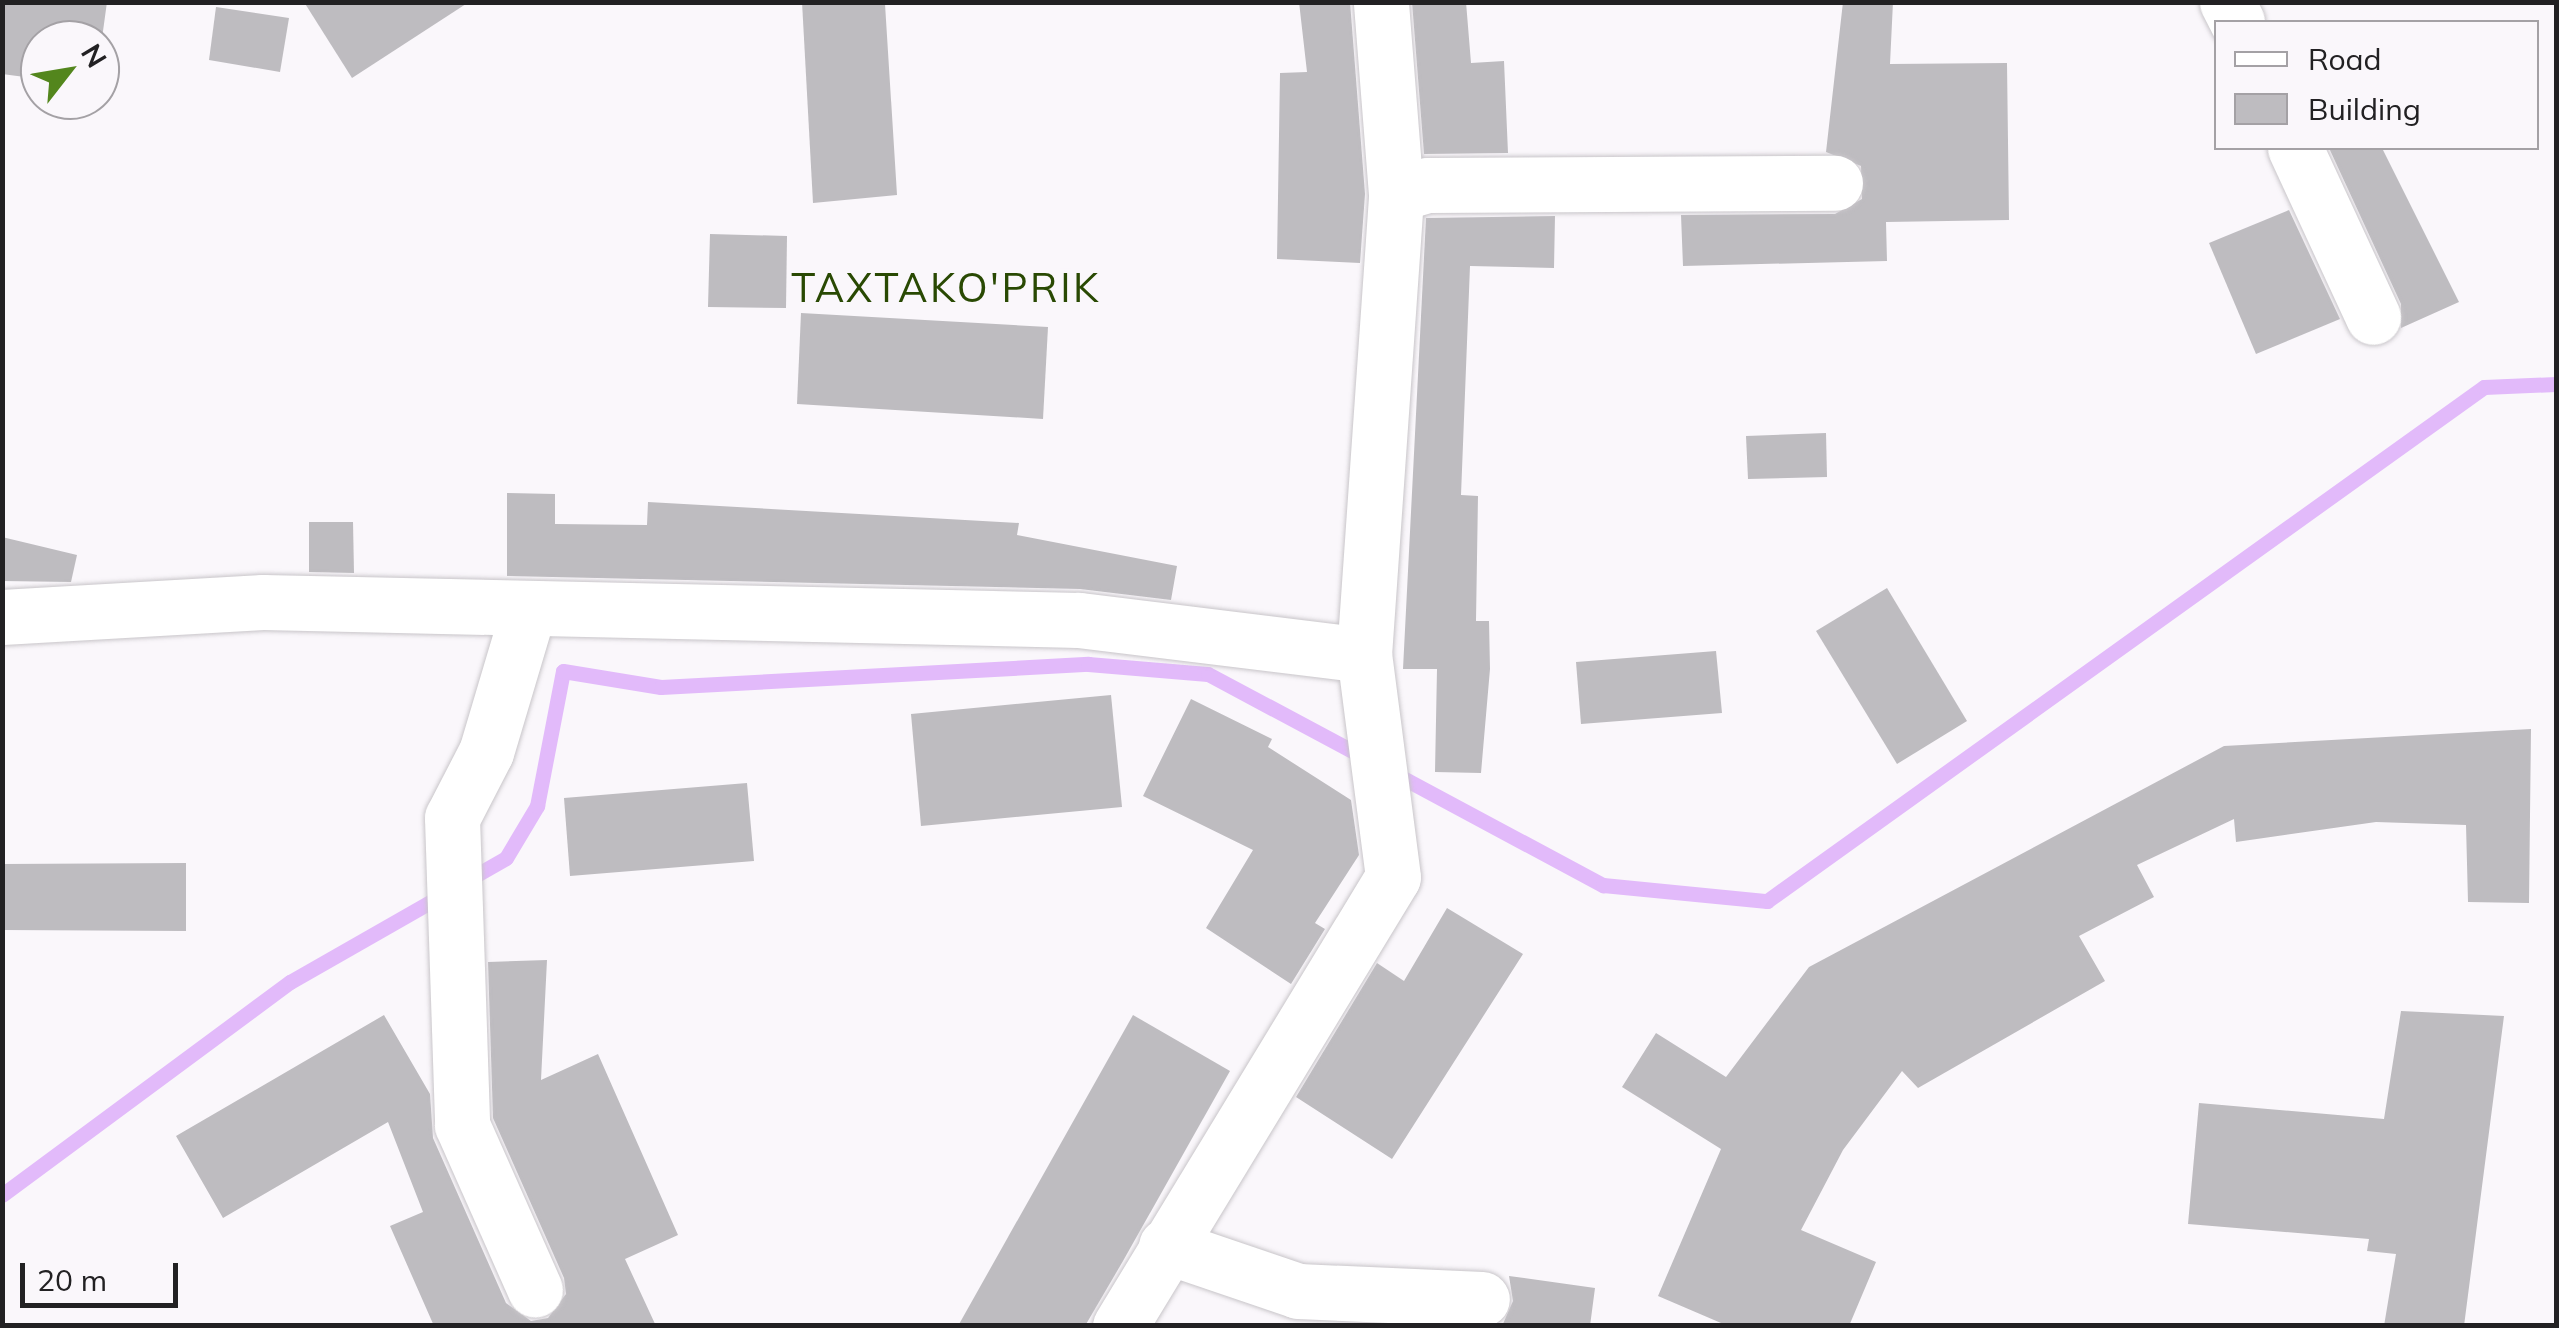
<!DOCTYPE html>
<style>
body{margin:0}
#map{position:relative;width:2559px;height:1328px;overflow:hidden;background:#faf7fb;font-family:Mulish,sans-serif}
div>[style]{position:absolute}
.stream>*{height:15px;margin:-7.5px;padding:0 7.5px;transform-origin:7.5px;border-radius:7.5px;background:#e2bafa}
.building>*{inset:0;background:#bebcc0}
.roads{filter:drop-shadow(0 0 2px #c8c5c9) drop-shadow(0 0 2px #c8c5c9)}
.street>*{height:55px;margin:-27.5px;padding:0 27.5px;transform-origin:27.5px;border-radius:27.5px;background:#fff}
span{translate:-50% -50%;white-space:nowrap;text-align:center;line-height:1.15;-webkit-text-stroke:9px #faf7fb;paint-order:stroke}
.quarter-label{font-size:40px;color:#294903;letter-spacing:2.5px}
.frame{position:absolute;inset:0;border:5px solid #222123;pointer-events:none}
.legend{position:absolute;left:2214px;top:20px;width:325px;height:130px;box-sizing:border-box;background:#faf7fb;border:2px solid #a4a1a5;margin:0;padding:12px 18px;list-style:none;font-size:30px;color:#222123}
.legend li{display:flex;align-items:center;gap:20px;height:50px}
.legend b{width:50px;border:2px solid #a4a1a5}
.north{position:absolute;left:20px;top:20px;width:100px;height:100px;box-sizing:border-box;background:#faf7fb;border:2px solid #a4a1a5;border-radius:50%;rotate:59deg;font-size:28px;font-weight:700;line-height:40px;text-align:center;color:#222123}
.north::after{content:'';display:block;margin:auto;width:35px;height:45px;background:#53861d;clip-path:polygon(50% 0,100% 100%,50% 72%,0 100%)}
.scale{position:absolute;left:20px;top:1263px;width:158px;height:45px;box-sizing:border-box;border:5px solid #222123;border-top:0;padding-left:12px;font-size:30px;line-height:35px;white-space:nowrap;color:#222123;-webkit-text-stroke:8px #faf7fb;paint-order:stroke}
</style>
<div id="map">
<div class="stream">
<div style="left:1390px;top:771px;width:242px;rotate:28.2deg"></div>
<div style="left:1603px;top:885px;width:165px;rotate:5.6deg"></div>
<div style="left:1767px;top:901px;width:882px;rotate:-35.64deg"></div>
<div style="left:2484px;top:387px;width:72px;rotate:-2.4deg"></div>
<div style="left:464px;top:882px;width:48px;rotate:-29.7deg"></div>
<div style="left:506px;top:858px;width:61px;rotate:-59.2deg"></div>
<div style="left:537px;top:806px;width:137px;rotate:-79.1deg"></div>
<div style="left:563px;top:671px;width:99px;rotate:9.3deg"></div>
<div style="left:661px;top:687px;width:428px;rotate:-3.1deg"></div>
<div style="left:1088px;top:664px;width:120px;rotate:4.8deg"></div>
<div style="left:1208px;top:674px;width:178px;rotate:28.1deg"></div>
<div style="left:2px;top:1195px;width:358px;rotate:-36.5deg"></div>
<div style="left:290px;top:982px;width:177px;rotate:-29.7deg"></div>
</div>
<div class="building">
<div style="clip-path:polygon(2px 2px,107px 2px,100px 53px,100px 40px,40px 40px,40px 79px,2px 74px)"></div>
<div style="clip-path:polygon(304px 2px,469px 2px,352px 78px)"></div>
<div style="clip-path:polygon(802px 2px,885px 4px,897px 195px,813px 203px)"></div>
<div style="clip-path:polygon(1299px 2px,1350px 2px,1365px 194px,1360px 263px,1277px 259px,1280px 73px,1307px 72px)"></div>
<div style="clip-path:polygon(1412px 2px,1466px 2px,1471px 63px,1504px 61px,1508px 153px,1424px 154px)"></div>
<div style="clip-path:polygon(1843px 2px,1893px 2px,1890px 64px,2007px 63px,2009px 220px,1886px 222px,1887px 261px,1683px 266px,1681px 215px,1835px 214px,1862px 199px,1861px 166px,1826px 152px)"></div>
<div style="clip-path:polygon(216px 7px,289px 18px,280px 72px,209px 60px)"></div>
<div style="clip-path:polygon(2329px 148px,2382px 148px,2459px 302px,2401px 328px,2401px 304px)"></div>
<div style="clip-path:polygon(2289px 210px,2340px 319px,2256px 354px,2209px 243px)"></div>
<div style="clip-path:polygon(1555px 216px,1554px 268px,1470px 266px,1461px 495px,1478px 496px,1476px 621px,1489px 621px,1490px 669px,1481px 773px,1435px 772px,1437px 669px,1403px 669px,1426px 218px)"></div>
<div style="clip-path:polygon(710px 234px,787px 236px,786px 308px,708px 307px)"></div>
<div style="clip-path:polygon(801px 313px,1048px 327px,1043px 419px,797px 404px)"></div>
<div style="clip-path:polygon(1826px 433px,1827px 477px,1748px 479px,1746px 436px)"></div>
<div style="clip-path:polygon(507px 493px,555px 494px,555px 524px,647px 525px,648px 502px,1019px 523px,1017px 535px,1177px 566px,1171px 600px,1080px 589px,507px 576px)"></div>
<div style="clip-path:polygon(309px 522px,353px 522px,354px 573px,309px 572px)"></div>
<div style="clip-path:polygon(2px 537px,77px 555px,71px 582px,2px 581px)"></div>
<div style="clip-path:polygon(1887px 588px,1967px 721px,1897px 764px,1816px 631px)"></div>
<div style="clip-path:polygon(1716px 651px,1722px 713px,1581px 724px,1576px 662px)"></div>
<div style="clip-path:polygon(1111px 695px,1122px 807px,921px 826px,911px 714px)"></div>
<div style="clip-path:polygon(1191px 699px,1272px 739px,1268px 747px,1351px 800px,1359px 855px,1315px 923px,1325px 929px,1291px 984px,1206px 928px,1253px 850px,1143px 796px)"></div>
<div style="clip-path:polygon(2531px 729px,2529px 903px,2468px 902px,2466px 825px,2376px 822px,2236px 842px,2234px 819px,2137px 865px,2154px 897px,2079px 936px,2105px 981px,1918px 1088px,1902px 1071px,1843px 1150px,1801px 1230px,1876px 1262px,1849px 1326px,1728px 1326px,1658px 1296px,1721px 1149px,1622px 1087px,1656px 1033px,1726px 1077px,1809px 967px,2224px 746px)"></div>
<div style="clip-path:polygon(747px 783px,754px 861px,570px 876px,564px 798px)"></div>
<div style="clip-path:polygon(186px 863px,186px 931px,2px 930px,2px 864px)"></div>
<div style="clip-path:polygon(1447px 908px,1523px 954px,1392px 1159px,1296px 1097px,1377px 963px,1404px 981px)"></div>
<div style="clip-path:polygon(547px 960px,541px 1080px,598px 1054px,678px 1235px,625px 1259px,656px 1326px,434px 1326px,390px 1226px,423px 1212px,388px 1122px,223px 1218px,176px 1136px,384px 1015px,430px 1094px,433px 1138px,506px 1303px,531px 1321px,548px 1318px,566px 1294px,564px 1278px,493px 1118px,488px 962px)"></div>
<div style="clip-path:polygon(2401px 1011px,2504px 1016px,2464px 1326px,2384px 1326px,2396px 1254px,2367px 1251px,2369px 1239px,2188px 1224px,2199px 1103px,2384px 1119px)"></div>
<div style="clip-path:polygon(1133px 1015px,1230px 1071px,1123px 1261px,1085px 1326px,958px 1326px)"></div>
<div style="clip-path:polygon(1509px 1276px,1595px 1288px,1590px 1326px,1502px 1326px,1513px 1301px)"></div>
</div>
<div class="roads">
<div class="street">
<div style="left:2227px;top:2px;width:22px;rotate:63deg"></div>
<div style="left:2295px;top:148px;width:186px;rotate:65.2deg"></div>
<div style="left:1396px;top:194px;width:33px;rotate:-16deg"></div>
<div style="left:1428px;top:185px;width:407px;rotate:-0.3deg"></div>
<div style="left:529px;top:608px;width:150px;rotate:106.6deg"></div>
<div style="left:486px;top:752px;width:74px;rotate:117.3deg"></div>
<div style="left:452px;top:818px;width:307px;rotate:88.1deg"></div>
<div style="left:462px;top:1125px;width:180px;rotate:66.1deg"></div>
<div style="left:2px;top:617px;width:261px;rotate:-3.3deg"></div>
<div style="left:263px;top:602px;width:816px;rotate:1.26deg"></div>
<div style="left:1079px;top:620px;width:287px;rotate:7deg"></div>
<div style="left:1166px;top:1246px;width:139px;rotate:18.8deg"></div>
<div style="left:1298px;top:1291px;width:184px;rotate:2.5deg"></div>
<div style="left:1120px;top:1326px;width:525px;rotate:-58.7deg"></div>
<div style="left:1393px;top:877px;width:224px;rotate:-97.4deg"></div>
<div style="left:1364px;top:655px;width:462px;rotate:-86deg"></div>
<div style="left:1396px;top:194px;width:193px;rotate:-94.5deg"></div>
</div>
</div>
<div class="quarter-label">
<span style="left:946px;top:287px">TAXTAKO'PRIK</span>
</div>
<div class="frame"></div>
<ul class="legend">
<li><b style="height:12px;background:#fff"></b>Road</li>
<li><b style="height:28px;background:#bebcc0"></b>Building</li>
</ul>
<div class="north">N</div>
<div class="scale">20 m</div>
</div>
